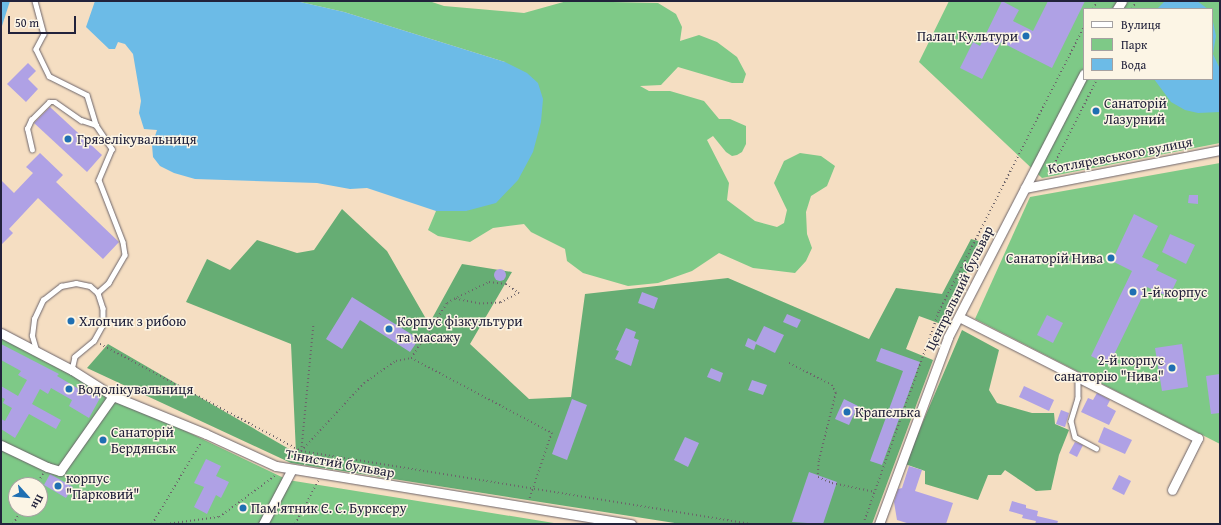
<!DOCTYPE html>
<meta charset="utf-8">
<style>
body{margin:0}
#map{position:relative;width:1221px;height:525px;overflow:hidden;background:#f5dec2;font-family:"Gentium Book Plus",serif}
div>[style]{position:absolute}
.green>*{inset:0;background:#7ec987}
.forest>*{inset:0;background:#66ad74}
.water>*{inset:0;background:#6cbbe7}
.building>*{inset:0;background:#afa1e5}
.round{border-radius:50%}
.path>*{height:1.5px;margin-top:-0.75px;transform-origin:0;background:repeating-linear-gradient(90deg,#6c646a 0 1px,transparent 0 4px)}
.roads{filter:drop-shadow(0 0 1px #6c646a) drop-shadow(0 0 1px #6c646a)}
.lane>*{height:4.5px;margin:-2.25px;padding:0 2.25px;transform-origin:2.25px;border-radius:2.25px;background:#fff}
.street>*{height:9px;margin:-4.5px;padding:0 4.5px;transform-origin:4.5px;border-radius:4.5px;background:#fff}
.dots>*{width:11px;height:11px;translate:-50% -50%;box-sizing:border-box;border:2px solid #fcf5e5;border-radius:50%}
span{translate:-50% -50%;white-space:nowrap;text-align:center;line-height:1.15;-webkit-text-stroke:3px #fcf5e5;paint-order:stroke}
.poi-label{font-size:14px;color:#22223b}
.right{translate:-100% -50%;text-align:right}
.left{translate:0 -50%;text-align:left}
.street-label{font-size:14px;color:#22223b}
.frame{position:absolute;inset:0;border:2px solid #22223b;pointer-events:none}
.legend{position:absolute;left:1083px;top:8px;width:130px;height:72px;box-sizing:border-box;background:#fcf5e5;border:1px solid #a5a1a1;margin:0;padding:5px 7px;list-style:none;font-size:12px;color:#22223b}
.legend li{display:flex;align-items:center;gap:8px;height:20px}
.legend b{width:20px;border:1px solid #a5a1a1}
.north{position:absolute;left:8px;top:477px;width:40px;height:40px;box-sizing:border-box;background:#fcf5e5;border:1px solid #a5a1a1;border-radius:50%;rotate:117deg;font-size:11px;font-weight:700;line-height:16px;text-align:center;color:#22223b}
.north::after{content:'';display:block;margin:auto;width:14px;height:18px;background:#1f6fb2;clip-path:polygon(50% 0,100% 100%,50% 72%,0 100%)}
.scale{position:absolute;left:8px;top:16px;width:68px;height:18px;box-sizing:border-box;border:2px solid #22223b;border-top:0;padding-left:5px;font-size:12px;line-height:14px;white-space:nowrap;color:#22223b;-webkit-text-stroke:3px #fcf5e5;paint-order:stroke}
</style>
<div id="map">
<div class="green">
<div style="clip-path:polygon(296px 1px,429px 1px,444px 6px,524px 13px,567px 1px,658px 3px,676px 14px,682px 27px,680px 41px,699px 35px,717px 42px,737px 57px,746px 74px,743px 83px,732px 83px,678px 67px,661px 85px,640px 86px,649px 91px,670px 91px,704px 101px,719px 119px,730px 119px,746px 126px,746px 144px,742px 152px,737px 155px,732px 156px,726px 152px,713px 136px,707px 140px,729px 183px,727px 200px,755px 221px,777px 227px,784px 223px,787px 210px,774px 183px,784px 161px,800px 153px,821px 156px,835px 166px,827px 186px,811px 196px,806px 212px,807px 234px,812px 248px,806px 261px,795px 273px,753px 268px,719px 253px,692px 271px,658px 283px,628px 286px,583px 273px,567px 261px,565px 249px,531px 232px,524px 224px,493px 228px,470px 242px,438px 236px,428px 230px,436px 211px,466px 211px,505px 62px,344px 12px)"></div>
<div style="clip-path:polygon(evenodd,949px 1px,1220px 1px,1220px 143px,1042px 178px,919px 62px,949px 1px,1084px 9px,1212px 9px,1212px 79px,1084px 79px,1084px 9px)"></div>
<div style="clip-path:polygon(1220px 163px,1220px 444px,975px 319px,1030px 197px)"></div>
<div style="clip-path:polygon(evenodd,1px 334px,121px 400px,288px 480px,560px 524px,1px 524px,1px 334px,16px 485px,40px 485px,40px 509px,16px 509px,16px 485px)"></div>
</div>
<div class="forest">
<div style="clip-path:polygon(342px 209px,387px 251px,429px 324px,462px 264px,512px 272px,470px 344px,529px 399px,571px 397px,585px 294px,728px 278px,869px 339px,896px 288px,942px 294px,971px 239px,982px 242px,941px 324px,919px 316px,906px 349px,933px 360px,872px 524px,681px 524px,291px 463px,87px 368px,108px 344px,296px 453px,291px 344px,186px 302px,207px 259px,230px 270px,257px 240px,297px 253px,314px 250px)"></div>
<div style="clip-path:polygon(962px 330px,999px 350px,989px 390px,997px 403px,1032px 413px,1054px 413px,1055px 424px,1069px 430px,1059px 455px,1051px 490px,1036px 491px,1005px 470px,1001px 475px,988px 475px,978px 500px,925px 484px,925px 471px,905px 464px)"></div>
</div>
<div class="water">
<div style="clip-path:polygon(1px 1px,10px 1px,1px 29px)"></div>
<div style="clip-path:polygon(95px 1px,296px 1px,344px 12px,505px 62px,527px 73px,538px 83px,543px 99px,541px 122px,533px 152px,518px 180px,496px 203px,466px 211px,436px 211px,367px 188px,350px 189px,317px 183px,195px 179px,174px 173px,160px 166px,153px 157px,152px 145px,157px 130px,144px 129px,139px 113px,141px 101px,133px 54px,125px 44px,118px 42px,115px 49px,109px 49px,86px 27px)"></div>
<div style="clip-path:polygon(1165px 1px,1197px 1px,1208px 9px,1157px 9px)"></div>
<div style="clip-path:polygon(1212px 17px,1216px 36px,1213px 54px,1220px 69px,1220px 112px,1198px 113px,1185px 110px,1171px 102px,1154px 79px,1212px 79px)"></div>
</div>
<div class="building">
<div style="clip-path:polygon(1002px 1px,1019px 10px,1013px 21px,1033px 31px,1048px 1px,1085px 1px,1052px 68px,1001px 42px,982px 79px,960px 68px,973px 42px,980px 46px)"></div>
<div style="clip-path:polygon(28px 63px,36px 71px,28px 79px,38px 89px,26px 102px,7px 84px)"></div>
<div style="clip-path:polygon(50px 107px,102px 155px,87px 172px,34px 123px)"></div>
<div style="clip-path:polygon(40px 153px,63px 175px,56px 182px,119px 242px,103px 259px,38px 198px,9px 229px,13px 233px,1px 245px,1px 180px,14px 193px,33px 173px,26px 167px)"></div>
<div style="clip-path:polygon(1189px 195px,1198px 195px,1198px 204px,1188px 203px)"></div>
<div style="clip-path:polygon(1134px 214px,1158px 226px,1142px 257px,1159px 265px,1156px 270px,1177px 280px,1169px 297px,1147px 287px,1109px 365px,1091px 356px,1132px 271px,1112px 261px)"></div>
<div style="clip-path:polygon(1170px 234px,1195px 245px,1186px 264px,1162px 252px)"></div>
<div class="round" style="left:494px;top:269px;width:12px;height:12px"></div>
<div style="clip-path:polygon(642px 292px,658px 298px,654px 309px,638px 303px)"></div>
<div style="clip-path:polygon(352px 297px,419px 339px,410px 352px,360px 320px,342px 349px,326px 339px)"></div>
<div style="clip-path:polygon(787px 314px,801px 320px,797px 328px,783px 322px)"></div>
<div style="clip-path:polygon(1047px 315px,1063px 323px,1053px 343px,1037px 335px)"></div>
<div style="clip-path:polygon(764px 326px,784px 335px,775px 353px,756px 344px,754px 350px,745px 346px,748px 338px,756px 342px)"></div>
<div style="clip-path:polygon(626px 328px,636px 332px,634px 338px,639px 340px,631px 366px,615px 359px,619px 351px,616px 350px)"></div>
<div style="clip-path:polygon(1px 344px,59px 374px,57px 376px,79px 389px,80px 386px,100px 398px,89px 418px,69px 406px,72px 400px,51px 388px,48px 394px,40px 389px,32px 404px,61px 420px,56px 429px,29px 414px,15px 438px,1px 429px,1px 419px,5px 421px,12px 408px,3px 403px,5px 399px,1px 397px,1px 386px,18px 396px,27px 380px,18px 375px,21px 371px,1px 360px)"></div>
<div style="clip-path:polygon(1182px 344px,1188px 387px,1162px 391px,1155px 348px)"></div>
<div style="clip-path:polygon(881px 348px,920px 362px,882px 465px,870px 461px,903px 371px,876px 361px)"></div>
<div style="clip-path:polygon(711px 368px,723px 373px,720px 382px,707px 377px)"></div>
<div style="clip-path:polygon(1220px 374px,1220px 413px,1211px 414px,1206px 376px)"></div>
<div style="clip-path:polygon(752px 380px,767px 385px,763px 395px,748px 390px)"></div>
<div style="clip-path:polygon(1024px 386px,1054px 400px,1049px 411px,1019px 397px)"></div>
<div style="clip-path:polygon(1097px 393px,1110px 400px,1107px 406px,1116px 411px,1109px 425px,1081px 412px,1088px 398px,1093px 400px)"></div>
<div style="clip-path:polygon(572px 399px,587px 405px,567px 460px,552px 454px)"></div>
<div style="clip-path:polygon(844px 399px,858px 406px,849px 425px,835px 419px)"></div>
<div style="clip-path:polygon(1061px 410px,1069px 413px,1065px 427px,1056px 424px)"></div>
<div style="clip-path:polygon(1104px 427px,1132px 440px,1125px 454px,1098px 442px)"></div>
<div style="clip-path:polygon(685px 437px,699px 443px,688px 467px,674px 460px)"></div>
<div style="clip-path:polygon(1075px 442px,1083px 445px,1077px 457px,1069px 453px)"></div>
<div style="clip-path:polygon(206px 459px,221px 466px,216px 476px,229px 482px,221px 498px,216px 495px,207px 514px,194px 507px,204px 487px,194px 483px)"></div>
<div style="clip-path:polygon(909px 466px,922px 470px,915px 491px,953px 503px,946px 524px,910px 524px,897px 520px,894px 502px,898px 489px,902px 488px)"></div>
<div style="clip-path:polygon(809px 472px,837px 482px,823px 524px,792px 522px)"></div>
<div style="clip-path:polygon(50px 474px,73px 487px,66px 498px,44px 485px)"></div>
<div style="clip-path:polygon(1119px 475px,1131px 481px,1124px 495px,1112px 489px)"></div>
<div style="clip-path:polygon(1012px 501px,1026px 505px,1026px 508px,1038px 511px,1037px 516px,1058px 521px,1057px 524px,1035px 524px,1036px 521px,1022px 518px,1023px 515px,1009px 511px)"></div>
</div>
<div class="path">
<div style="left:1093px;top:9px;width:9px;rotate:-63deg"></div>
<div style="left:1132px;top:9px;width:9px;rotate:-63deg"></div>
<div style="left:1050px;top:172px;width:115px;rotate:-10.5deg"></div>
<div style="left:1050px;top:172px;width:104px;rotate:-63.2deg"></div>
<div style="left:100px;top:344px;width:228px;rotate:28deg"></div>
<div style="left:301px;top:451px;width:456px;rotate:9.2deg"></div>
<div style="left:411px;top:358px;width:66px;rotate:-56.8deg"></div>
<div style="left:447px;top:303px;width:8px;rotate:-30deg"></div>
<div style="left:454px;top:299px;width:39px;rotate:-26deg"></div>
<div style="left:489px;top:282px;width:17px;rotate:7deg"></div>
<div style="left:506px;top:284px;width:16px;rotate:35deg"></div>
<div style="left:519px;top:293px;width:21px;rotate:152deg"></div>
<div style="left:500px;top:303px;width:20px;rotate:177deg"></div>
<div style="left:480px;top:304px;width:26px;rotate:-169deg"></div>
<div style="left:789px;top:363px;width:48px;rotate:27.1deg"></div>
<div style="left:832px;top:385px;width:9px;rotate:63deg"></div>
<div style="left:836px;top:393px;width:70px;rotate:104deg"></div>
<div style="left:819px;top:461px;width:16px;rotate:94deg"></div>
<div style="left:818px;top:477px;width:15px;rotate:23deg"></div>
<div style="left:832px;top:483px;width:44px;rotate:11.8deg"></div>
<div style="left:301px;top:451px;width:126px;rotate:-84.5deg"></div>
<div style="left:296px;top:461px;width:11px;rotate:-63deg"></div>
<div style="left:301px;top:451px;width:93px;rotate:-47.2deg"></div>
<div style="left:364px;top:383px;width:39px;rotate:-35deg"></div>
<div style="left:396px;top:361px;width:15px;rotate:-11deg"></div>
<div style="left:411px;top:358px;width:160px;rotate:28deg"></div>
<div style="left:552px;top:433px;width:69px;rotate:108.7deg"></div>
<div style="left:36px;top:485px;width:13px;rotate:-58deg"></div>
<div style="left:13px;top:524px;width:17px;rotate:-59deg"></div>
<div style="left:152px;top:524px;width:96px;rotate:-59.1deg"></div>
<div style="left:166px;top:524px;width:53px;rotate:-7.5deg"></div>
<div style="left:219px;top:517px;width:71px;rotate:-36.4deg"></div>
<div style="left:295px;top:524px;width:49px;rotate:-61.9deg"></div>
<div style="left:863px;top:524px;width:226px;rotate:-70.4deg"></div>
<div style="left:939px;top:311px;width:319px;rotate:-63deg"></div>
</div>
<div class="roads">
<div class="lane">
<div style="left:35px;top:1px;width:34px;rotate:75deg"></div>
<div style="left:44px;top:34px;width:17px;rotate:118deg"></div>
<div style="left:36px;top:49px;width:30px;rotate:64deg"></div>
<div style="left:49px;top:76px;width:42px;rotate:26.6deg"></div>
<div style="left:87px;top:95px;width:31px;rotate:73deg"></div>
<div style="left:32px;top:150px;width:22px;rotate:-103deg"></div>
<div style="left:27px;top:129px;width:10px;rotate:-66deg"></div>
<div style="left:31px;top:120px;width:25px;rotate:-45deg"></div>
<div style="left:49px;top:102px;width:6px"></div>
<div style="left:55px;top:102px;width:32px;rotate:35deg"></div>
<div style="left:81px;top:120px;width:16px;rotate:18deg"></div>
<div style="left:96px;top:125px;width:29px;rotate:56deg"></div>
<div style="left:112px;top:149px;width:34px;rotate:113deg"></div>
<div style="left:99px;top:180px;width:66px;rotate:68.8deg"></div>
<div style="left:123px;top:242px;width:13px;rotate:81deg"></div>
<div style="left:125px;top:255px;width:32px;rotate:120deg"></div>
<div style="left:109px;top:283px;width:15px;rotate:138deg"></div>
<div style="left:36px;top:350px;width:15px;rotate:-106deg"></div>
<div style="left:32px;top:336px;width:17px;rotate:-83deg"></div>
<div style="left:34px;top:319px;width:21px;rotate:-65deg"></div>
<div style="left:43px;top:300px;width:23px;rotate:-38deg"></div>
<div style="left:61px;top:286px;width:15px;rotate:-11deg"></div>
<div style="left:76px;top:283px;width:14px;rotate:12deg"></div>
<div style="left:90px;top:286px;width:11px;rotate:41deg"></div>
<div style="left:98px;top:293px;width:16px;rotate:72deg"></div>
<div style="left:103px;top:308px;width:17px;rotate:90deg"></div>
<div style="left:103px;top:325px;width:18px;rotate:119deg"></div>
<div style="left:94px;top:341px;width:25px;rotate:140deg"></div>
<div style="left:75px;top:357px;width:13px;rotate:103deg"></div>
<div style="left:1078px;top:377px;width:21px;rotate:90deg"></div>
<div style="left:1078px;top:398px;width:24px;rotate:107deg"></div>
<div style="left:1071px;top:421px;width:16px;rotate:76deg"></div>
<div style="left:1075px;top:437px;width:24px;rotate:28deg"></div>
</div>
<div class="street">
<div style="left:1117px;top:9px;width:9px;rotate:-58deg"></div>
<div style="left:1025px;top:188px;width:199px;rotate:-11deg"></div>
<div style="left:959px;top:317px;width:268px;rotate:26.9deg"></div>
<div style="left:1198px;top:438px;width:58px;rotate:116.6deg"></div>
<div style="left:1px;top:333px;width:80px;rotate:27.5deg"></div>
<div style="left:72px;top:370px;width:49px;rotate:32.4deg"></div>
<div style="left:113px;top:396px;width:100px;rotate:22.2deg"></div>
<div style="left:206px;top:434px;width:77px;rotate:24.6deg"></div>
<div style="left:276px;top:466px;width:360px;rotate:9.3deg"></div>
<div style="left:1px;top:445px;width:51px;rotate:25.6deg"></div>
<div style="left:47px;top:467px;width:14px;rotate:17deg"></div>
<div style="left:60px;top:471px;width:92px;rotate:-54.8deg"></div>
<div style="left:263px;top:524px;width:62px;rotate:-62.2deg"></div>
<div style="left:879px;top:524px;width:199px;rotate:-69.7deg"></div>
<div style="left:948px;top:337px;width:296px;rotate:-62.7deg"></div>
</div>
</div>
<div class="dots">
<div style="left:1026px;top:36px;background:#1f6fb2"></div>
<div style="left:1096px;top:111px;background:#1f6fb2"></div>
<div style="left:68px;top:139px;background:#1f6fb2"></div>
<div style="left:1111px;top:258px;background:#1f6fb2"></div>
<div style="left:1133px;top:292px;background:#1f6fb2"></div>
<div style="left:71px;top:321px;background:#1f6fb2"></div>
<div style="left:389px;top:329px;background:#1f6fb2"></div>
<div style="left:1172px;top:368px;background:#1f6fb2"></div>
<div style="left:69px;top:389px;background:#1f6fb2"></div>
<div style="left:847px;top:412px;background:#1f6fb2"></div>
<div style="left:103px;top:440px;background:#1f6fb2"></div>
<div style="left:58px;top:486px;background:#1f6fb2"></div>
<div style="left:243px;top:508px;background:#1f6fb2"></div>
</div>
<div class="poi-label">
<span class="right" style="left:1018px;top:36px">Палац Культури</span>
<span class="left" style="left:1104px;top:111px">Санаторій<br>Лазурний</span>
<span class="left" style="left:77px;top:139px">Грязелікувальниця</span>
<span class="right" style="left:1103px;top:258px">Санаторій Нива</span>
<span class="left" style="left:1141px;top:292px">1-й корпус</span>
<span class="left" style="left:79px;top:321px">Хлопчик з рибою</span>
<span class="left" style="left:397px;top:329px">Корпус фізкультури<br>та масажу</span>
<span class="right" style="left:1164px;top:368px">2-й корпус<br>санаторію "Нива"</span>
<span class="left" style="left:78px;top:389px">Водолікувальниця</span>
<span class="left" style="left:855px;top:412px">Крапелька</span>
<span class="left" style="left:111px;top:440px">Санаторій<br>Бердянськ</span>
<span class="left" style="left:66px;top:486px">корпус<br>"Парковий"</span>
<span class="left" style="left:251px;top:508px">Пам'ятник Є. С. Бурксеру</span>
</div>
<div class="street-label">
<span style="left:1120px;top:155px;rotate:-11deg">Котляревського вулиця</span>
<span style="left:959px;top:288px;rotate:-64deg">Центральний бульвар</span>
<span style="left:340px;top:463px;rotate:10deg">Тінистий бульвар</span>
</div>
<div class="frame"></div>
<ul class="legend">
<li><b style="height:5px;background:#fff"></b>Вулиця</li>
<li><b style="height:11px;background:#7ec987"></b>Парк</li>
<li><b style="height:11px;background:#6cbbe7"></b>Вода</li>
</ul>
<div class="north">Пн</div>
<div class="scale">50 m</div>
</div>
